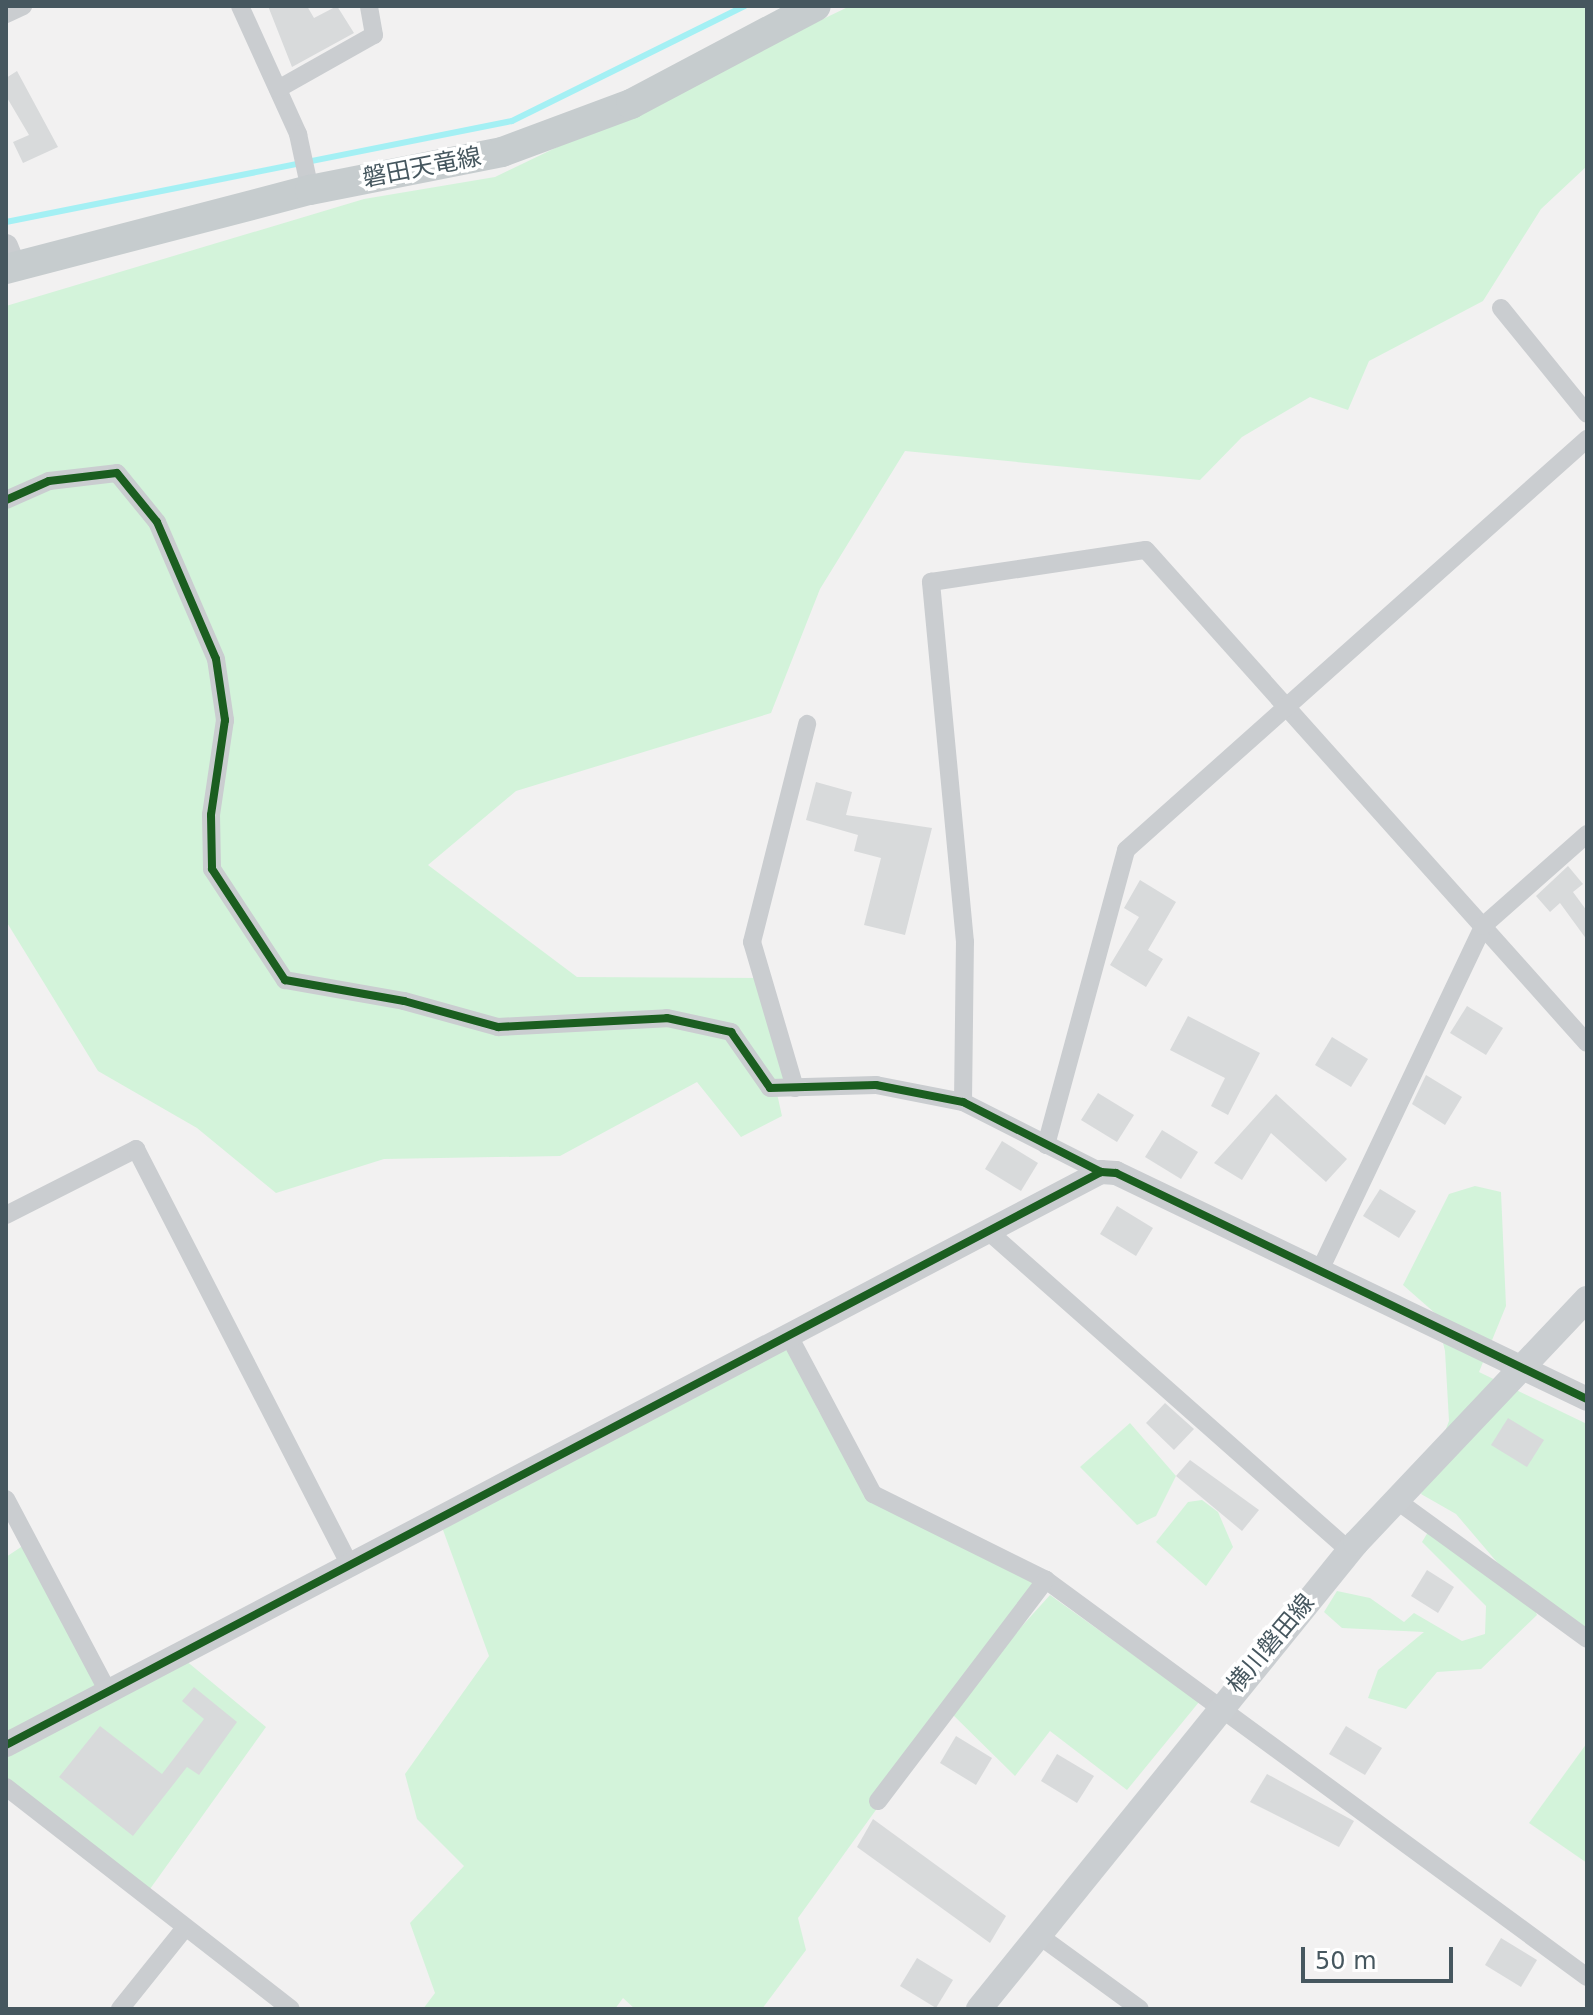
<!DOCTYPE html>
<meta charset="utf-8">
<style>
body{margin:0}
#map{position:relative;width:1593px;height:2015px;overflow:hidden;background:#f2f1f1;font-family:"DejaVu Sans","Noto Sans JP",sans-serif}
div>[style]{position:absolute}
.green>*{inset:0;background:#d3f3da}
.stream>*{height:6px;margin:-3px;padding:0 3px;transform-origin:3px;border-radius:3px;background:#a4f0f4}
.building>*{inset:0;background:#d8dadb}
.minor>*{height:18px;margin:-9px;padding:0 9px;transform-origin:9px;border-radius:9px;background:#cacdd0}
.tertiary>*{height:24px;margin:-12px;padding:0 12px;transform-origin:12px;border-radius:12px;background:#cacdd0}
.secondary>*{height:26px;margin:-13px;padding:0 13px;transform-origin:13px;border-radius:13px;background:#caced1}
.primary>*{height:30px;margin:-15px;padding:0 15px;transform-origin:15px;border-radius:15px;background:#c6ccce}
.cycleway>*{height:8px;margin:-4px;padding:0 4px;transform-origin:4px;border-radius:4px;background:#1b5e20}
span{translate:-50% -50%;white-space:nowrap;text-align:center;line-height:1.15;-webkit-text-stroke:7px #fff;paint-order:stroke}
.street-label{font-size:24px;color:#46575f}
.frame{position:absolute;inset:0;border:8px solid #46575f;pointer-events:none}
.scale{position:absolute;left:1301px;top:1947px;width:152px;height:36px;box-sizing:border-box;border:4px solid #46575f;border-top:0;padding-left:10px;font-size:24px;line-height:28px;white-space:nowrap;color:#46575f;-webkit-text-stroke:6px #fff;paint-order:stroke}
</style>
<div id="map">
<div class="green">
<div style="clip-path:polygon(850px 6px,1587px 6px,1587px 166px,1541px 209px,1483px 301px,1369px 361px,1348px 410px,1310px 397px,1242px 437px,1200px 480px,905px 451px,820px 589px,771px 713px,516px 791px,428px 865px,577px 977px,762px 978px,795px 1088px,776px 1089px,782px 1116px,741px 1137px,697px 1082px,560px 1156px,384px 1159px,276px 1193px,197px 1128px,98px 1071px,6px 921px,6px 306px,364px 199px,495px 177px)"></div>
<div style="clip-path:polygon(1475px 1186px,1501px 1192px,1506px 1306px,1479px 1372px,1587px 1424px,1587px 1632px,1531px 1599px,1537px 1615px,1481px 1669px,1437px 1672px,1406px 1709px,1368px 1698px,1378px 1670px,1424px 1632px,1342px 1628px,1324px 1612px,1337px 1591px,1370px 1598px,1404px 1622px,1414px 1613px,1462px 1641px,1485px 1634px,1486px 1606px,1422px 1542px,1428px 1532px,1519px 1588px,1456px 1514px,1421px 1494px,1449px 1421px,1445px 1351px,1436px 1314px,1403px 1285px,1449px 1194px)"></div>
<div style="clip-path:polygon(794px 1345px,818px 1410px,876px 1501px,1046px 1580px,960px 1695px,1050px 1595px,1199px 1702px,1127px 1790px,1050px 1731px,1015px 1776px,948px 1710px,798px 1918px,806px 1950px,762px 2009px,635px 2009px,623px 1998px,615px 2009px,423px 2009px,435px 1993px,410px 1923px,464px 1866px,417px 1819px,405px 1774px,489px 1656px,439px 1519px)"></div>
<div style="clip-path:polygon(1130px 1423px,1176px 1476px,1156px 1516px,1137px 1525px,1080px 1467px)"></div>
<div style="clip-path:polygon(1202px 1500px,1218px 1512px,1233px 1547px,1206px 1586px,1156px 1542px,1188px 1502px)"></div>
<div style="clip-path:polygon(27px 1543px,107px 1691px,179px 1655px,266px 1727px,145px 1896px,6px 1787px,6px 1557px)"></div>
<div style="clip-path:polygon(1587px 1743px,1587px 1863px,1529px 1823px)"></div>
</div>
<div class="stream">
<div style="left:6px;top:222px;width:516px;rotate:-11.29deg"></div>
<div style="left:512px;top:121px;width:260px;rotate:-26.3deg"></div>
</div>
<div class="building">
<div style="clip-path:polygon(268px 6px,307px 6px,314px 18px,337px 6px,354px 33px,292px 67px)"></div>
<div style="clip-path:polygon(17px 71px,58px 147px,23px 163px,13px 142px,29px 135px,6px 96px,6px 78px)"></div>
<div style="clip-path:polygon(816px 782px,852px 792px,846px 815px,932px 828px,905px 935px,864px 925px,881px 858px,854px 851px,858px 835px,806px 820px)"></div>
<div style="clip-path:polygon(1568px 866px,1583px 884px,1573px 892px,1587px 911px,1587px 940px,1560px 903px,1550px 912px,1536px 896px)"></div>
<div style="clip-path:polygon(1140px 880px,1176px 902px,1148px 950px,1163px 959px,1146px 987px,1110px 965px,1139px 917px,1124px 908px)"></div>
<div style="clip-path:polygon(1467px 1006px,1503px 1028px,1486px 1055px,1450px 1033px)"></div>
<div style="clip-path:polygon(1188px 1016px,1260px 1053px,1228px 1115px,1211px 1106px,1225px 1078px,1170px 1050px)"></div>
<div style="clip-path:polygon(1332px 1037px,1368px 1059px,1351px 1087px,1315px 1065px)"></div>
<div style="clip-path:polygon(1426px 1075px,1462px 1097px,1445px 1125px,1412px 1104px)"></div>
<div style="clip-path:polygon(1098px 1093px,1134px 1115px,1117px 1142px,1081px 1120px)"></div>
<div style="clip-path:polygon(1276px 1094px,1347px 1159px,1326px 1182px,1271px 1133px,1242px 1180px,1214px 1163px)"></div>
<div style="clip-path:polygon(1162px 1130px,1198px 1152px,1181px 1179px,1145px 1157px)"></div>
<div style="clip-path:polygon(1002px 1141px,1038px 1163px,1021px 1191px,985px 1169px)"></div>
<div style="clip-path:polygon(1380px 1189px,1416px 1211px,1399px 1238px,1363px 1216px)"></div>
<div style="clip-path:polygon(1117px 1206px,1153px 1228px,1136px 1256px,1100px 1234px)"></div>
<div style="clip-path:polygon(1165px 1403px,1194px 1429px,1174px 1450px,1146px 1423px)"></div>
<div style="clip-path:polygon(1508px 1418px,1544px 1440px,1527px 1467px,1491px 1445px)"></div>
<div style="clip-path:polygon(1190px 1460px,1259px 1510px,1242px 1531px,1176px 1476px)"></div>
<div style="clip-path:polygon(1427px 1570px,1454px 1587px,1438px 1613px,1411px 1596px)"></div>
<div style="clip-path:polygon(194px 1687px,237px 1722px,199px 1775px,187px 1767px,133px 1836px,59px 1777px,100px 1726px,162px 1774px,204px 1719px,182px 1701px)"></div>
<div style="clip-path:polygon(1346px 1726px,1382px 1748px,1365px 1775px,1329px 1754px)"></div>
<div style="clip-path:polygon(956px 1736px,992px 1758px,976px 1785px,940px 1763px)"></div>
<div style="clip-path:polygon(1057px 1754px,1094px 1776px,1077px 1803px,1041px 1781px)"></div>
<div style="clip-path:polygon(1267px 1774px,1354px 1821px,1339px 1847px,1250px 1802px)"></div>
<div style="clip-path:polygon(873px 1819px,1006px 1916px,990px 1943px,857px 1847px)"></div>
<div style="clip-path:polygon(1501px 1938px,1537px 1960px,1521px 1987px,1485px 1965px)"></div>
<div style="clip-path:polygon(917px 1958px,953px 1980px,936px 2008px,900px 1986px)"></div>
</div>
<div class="minor">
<div style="left:240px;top:6px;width:141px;rotate:65.6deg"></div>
<div style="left:298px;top:134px;width:57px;rotate:77.9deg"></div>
<div style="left:6px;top:14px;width:19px;rotate:-25deg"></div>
<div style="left:278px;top:89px;width:110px;rotate:-29.4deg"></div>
<div style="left:374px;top:35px;width:29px;rotate:-100deg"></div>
<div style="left:1501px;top:308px;width:136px;rotate:50.9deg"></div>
<div style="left:6px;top:500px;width:47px;rotate:-23.8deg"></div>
<div style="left:49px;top:481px;width:68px;rotate:-6.7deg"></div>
<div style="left:117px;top:473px;width:63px;rotate:50.8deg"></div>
<div style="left:157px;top:522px;width:149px;rotate:66.7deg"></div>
<div style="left:216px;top:659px;width:62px;rotate:81.6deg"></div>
<div style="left:225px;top:720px;width:96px;rotate:98.4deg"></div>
<div style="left:211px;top:815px;width:54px;rotate:88.9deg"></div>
<div style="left:212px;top:869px;width:133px;rotate:56.7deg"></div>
<div style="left:285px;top:980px;width:121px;rotate:10deg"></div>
<div style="left:404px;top:1001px;width:98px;rotate:15.5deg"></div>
<div style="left:498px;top:1027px;width:169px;rotate:-3deg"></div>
<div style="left:667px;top:1018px;width:66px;rotate:12.3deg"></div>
<div style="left:731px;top:1032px;width:68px;rotate:55.1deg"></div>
<div style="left:770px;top:1088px;width:106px;rotate:-1.6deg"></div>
<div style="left:876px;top:1085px;width:89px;rotate:11.1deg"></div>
<div style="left:963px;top:1102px;width:155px;rotate:26.9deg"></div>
<div style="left:795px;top:1088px;width:152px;rotate:-106.4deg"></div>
<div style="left:752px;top:942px;width:225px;rotate:-75.8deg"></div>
<div style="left:963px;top:1102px;width:160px;rotate:-89.3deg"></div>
<div style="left:965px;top:942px;width:362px;rotate:-95.4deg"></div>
<div style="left:931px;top:582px;width:217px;rotate:-8.5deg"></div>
<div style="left:1146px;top:550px;width:661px;rotate:48.19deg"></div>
<div style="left:1046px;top:1145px;width:306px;rotate:-74.8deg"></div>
<div style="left:1126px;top:850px;width:618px;rotate:-41.72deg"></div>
<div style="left:6px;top:1215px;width:146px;rotate:-26.9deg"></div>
<div style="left:136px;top:1149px;width:468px;rotate:62.8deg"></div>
<div style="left:988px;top:1231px;width:483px;rotate:41.5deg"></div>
<div style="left:1320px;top:1270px;width:381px;rotate:-64.6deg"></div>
<div style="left:1483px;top:926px;width:139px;rotate:-41.5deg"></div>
<div style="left:789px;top:1336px;width:179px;rotate:62deg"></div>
<div style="left:873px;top:1494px;width:193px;rotate:26.4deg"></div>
<div style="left:1046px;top:1580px;width:671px;rotate:36.27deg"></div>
<div style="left:6px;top:1499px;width:218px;rotate:62.1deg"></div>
<div style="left:1396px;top:1500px;width:236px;rotate:36deg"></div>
<div style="left:6px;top:1787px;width:361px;rotate:37.9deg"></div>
<div style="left:878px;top:1801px;width:278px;rotate:-52.8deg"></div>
<div style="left:1041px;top:1937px;width:122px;rotate:36deg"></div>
<div style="left:120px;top:2009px;width:104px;rotate:-51.3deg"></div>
</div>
<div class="tertiary">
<div style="left:6px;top:246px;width:22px;rotate:68deg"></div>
<div style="left:6px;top:1745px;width:1236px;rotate:-27.62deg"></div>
<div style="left:1101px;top:1172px;width:15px;rotate:4deg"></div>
<div style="left:1116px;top:1173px;width:522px;rotate:25.63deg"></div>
</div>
<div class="secondary">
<div style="left:979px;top:2009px;width:599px;rotate:-51.03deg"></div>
<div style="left:1356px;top:1543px;width:336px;rotate:-46.6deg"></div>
</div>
<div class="primary">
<div style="left:6px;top:269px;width:314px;rotate:-14.6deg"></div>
<div style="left:310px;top:190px;width:196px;rotate:-11.2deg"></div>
<div style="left:502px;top:152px;width:138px;rotate:-20.4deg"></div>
<div style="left:631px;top:104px;width:209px;rotate:-27.9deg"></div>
</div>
<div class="cycleway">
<div style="left:6px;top:500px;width:47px;rotate:-23.8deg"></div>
<div style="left:49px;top:481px;width:68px;rotate:-6.7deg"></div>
<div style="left:117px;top:473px;width:63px;rotate:50.8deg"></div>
<div style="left:157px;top:522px;width:149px;rotate:66.7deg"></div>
<div style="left:216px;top:659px;width:62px;rotate:81.6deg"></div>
<div style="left:225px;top:720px;width:96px;rotate:98.4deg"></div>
<div style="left:211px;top:815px;width:54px;rotate:88.9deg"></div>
<div style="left:212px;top:869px;width:133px;rotate:56.7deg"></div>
<div style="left:285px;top:980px;width:121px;rotate:10deg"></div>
<div style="left:404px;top:1001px;width:98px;rotate:15.5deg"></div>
<div style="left:498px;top:1027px;width:169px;rotate:-3deg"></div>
<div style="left:667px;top:1018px;width:66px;rotate:12.3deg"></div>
<div style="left:731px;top:1032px;width:68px;rotate:55.1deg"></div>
<div style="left:770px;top:1088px;width:106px;rotate:-1.6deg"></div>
<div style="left:876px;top:1085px;width:89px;rotate:11.1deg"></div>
<div style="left:963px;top:1102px;width:155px;rotate:26.9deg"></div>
<div style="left:6px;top:1745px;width:1236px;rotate:-27.62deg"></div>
<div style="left:1101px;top:1172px;width:15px;rotate:4deg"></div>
<div style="left:1116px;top:1173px;width:522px;rotate:25.63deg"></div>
</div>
<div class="street-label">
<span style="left:422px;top:168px;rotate:-11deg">磐田天竜線</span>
<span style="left:1271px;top:1644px;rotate:-50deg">横川磐田線</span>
</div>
<div class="frame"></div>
<div class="scale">50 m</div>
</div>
